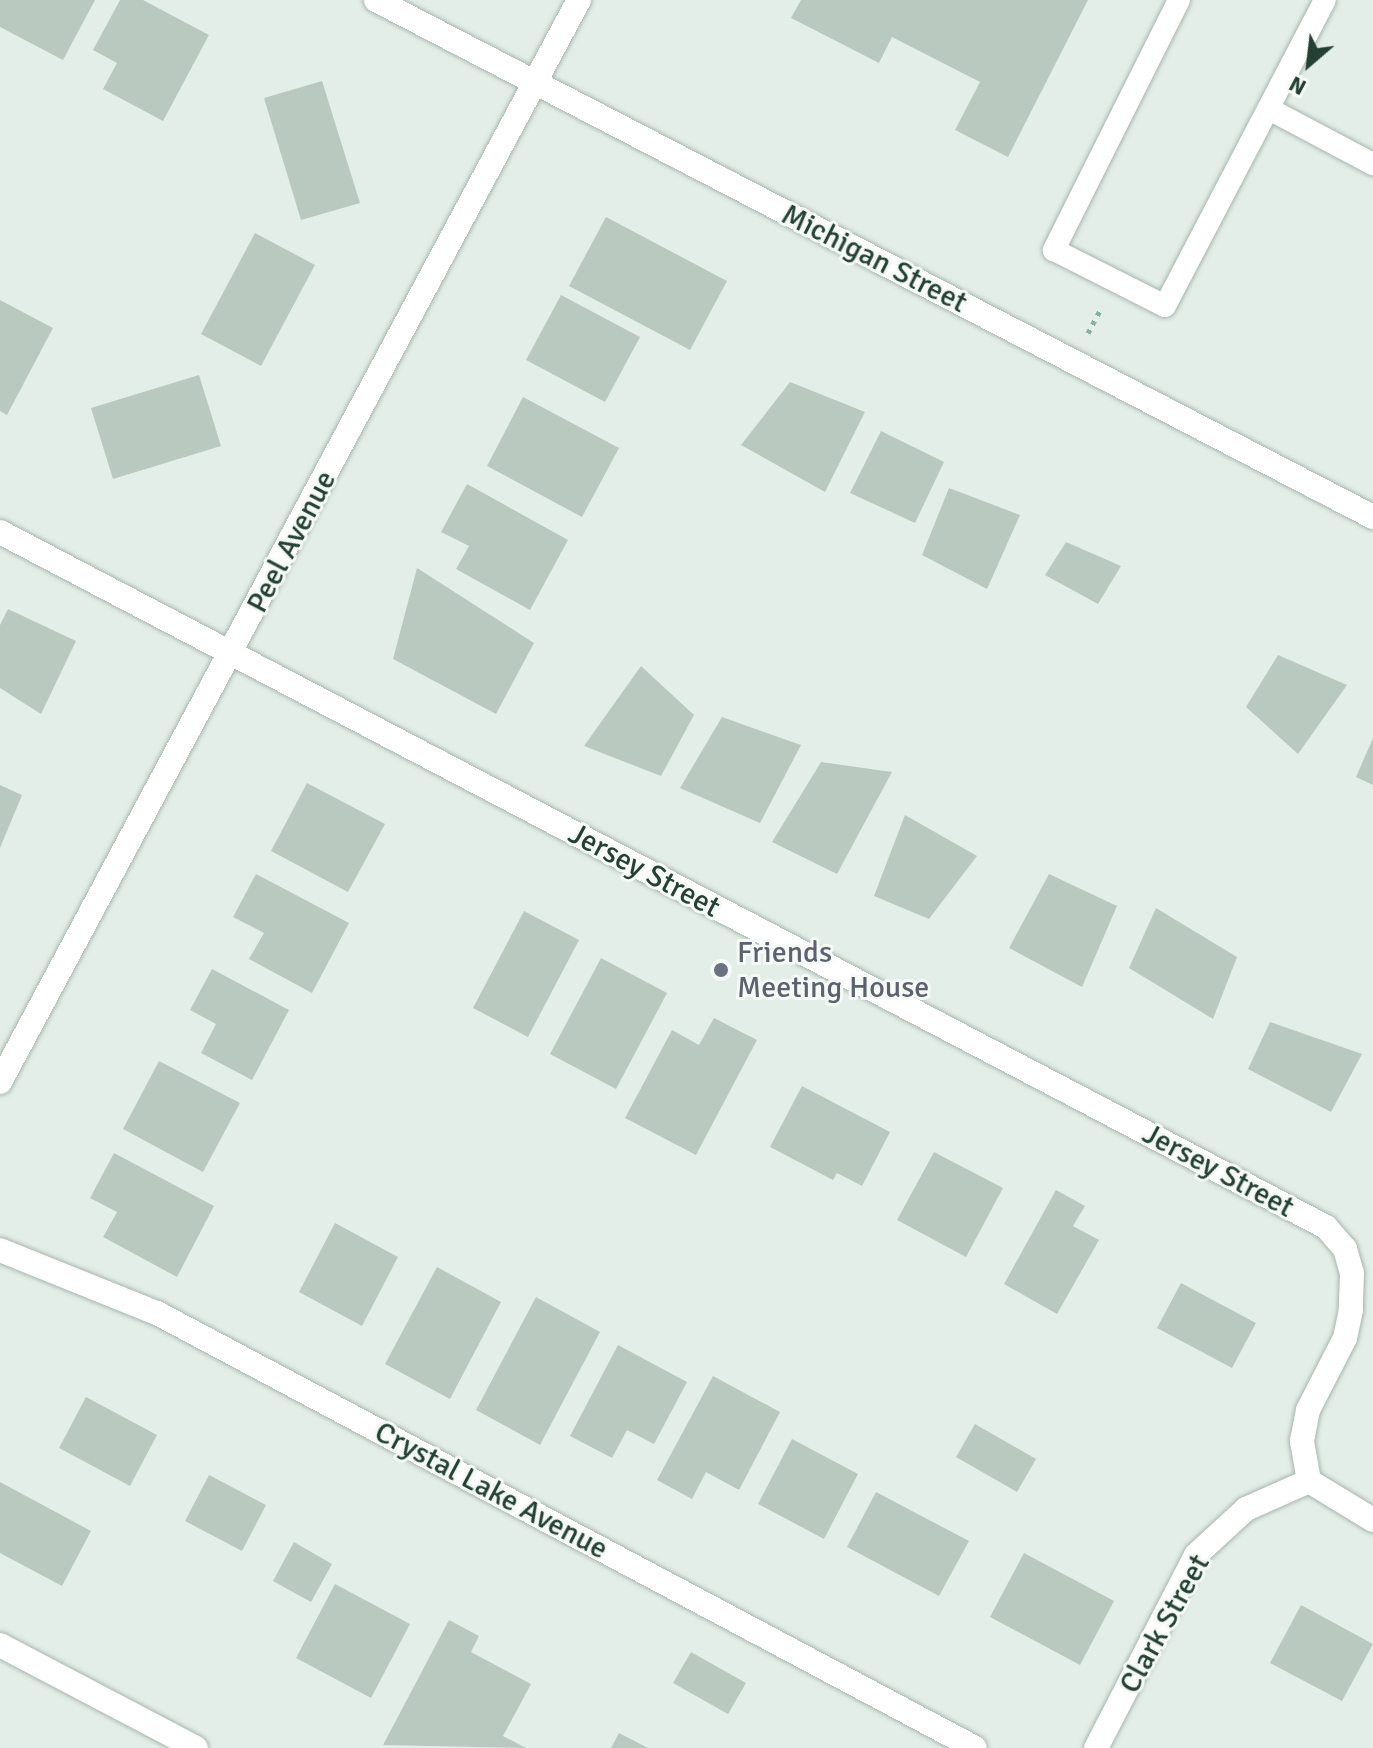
<!DOCTYPE html>
<style>
body{margin:0}
#map{position:relative;width:1373px;height:1748px;overflow:hidden;background:#e4eee8;font-family:Signika,sans-serif}
div>[style]{position:absolute}
.building>*{inset:0;background:#b9c9c0}
.path>*{height:5px;margin-top:-2.5px;transform-origin:0;background:repeating-linear-gradient(90deg,#84b29c 0 4px,transparent 0 10px)}
.roads{filter:drop-shadow(0 0 2px #a6b6ae) drop-shadow(0 0 2px #a6b6ae)}
.service>*{height:22px;margin:-11px;padding:0 11px;transform-origin:11px;border-radius:11px;background:#fff}
.minor>*{height:24px;margin:-12px;padding:0 12px;transform-origin:12px;border-radius:12px;background:#fff}
.tertiary>*{height:24px;margin:-12px;padding:0 12px;transform-origin:12px;border-radius:12px;background:#fff}
.dots>*{width:22px;height:22px;translate:-50% -50%;box-sizing:border-box;border:4px solid #f5faf6;border-radius:50%}
span{translate:-50% -50%;white-space:nowrap;text-align:center;line-height:1.15;-webkit-text-stroke:6px #f5faf6;paint-order:stroke}
.street-label{font-size:30px;color:#234033}
.worship-label{font-size:30px;color:#5b616d}
.left{translate:0 -50%;text-align:left}
.north{position:absolute;left:1269px;top:24px;width:80px;height:80px;-webkit-text-stroke:6px #f5faf6;paint-order:stroke;rotate:208deg;font-size:22px;font-weight:700;line-height:32px;text-align:center;color:#234033}
.north::after{content:'';display:block;margin:auto;width:28px;height:36px;background:#234033;clip-path:polygon(50% 0,100% 100%,50% 72%,0 100%)}
</style>
<div id="map">
<div class="building">
<div style="clip-path:polygon(0 0,95px 0,63px 60px,0 27px)"></div>
<div style="clip-path:polygon(120px 0,143px 0,209px 35px,163px 121px,103px 89px,117px 63px,93px 50px)"></div>
<div style="clip-path:polygon(801px 0,1088px 0,1008px 157px,955px 130px,980px 82px,892px 37px,879px 63px,791px 18px)"></div>
<div style="clip-path:polygon(322px 81px,360px 203px,301px 220px,264px 98px)"></div>
<div style="clip-path:polygon(606px 217px,727px 281px,690px 350px,569px 286px)"></div>
<div style="clip-path:polygon(255px 233px,315px 265px,261px 366px,201px 334px)"></div>
<div style="clip-path:polygon(561px 295px,640px 337px,605px 402px,526px 360px)"></div>
<div style="clip-path:polygon(0 300px,53px 328px,7px 415px,0 411px)"></div>
<div style="clip-path:polygon(199px 375px,221px 446px,113px 479px,91px 408px)"></div>
<div style="clip-path:polygon(790px 382px,865px 412px,825px 492px,741px 445px)"></div>
<div style="clip-path:polygon(523px 397px,619px 448px,582px 517px,487px 466px)"></div>
<div style="clip-path:polygon(881px 431px,944px 462px,915px 523px,850px 493px)"></div>
<div style="clip-path:polygon(467px 484px,568px 540px,530px 610px,456px 569px,469px 546px,441px 532px)"></div>
<div style="clip-path:polygon(949px 488px,1020px 515px,987px 589px,922px 555px)"></div>
<div style="clip-path:polygon(1066px 542px,1121px 566px,1098px 604px,1045px 575px)"></div>
<div style="clip-path:polygon(417px 568px,534px 643px,496px 714px,393px 659px)"></div>
<div style="clip-path:polygon(8px 609px,76px 641px,41px 714px,0 688px,0 625px)"></div>
<div style="clip-path:polygon(1278px 655px,1347px 685px,1298px 754px,1246px 707px)"></div>
<div style="clip-path:polygon(641px 666px,694px 715px,661px 776px,584px 746px)"></div>
<div style="clip-path:polygon(722px 717px,801px 745px,760px 823px,680px 788px)"></div>
<div style="clip-path:polygon(1373px 738px,1373px 785px,1356px 777px)"></div>
<div style="clip-path:polygon(821px 762px,892px 772px,837px 874px,772px 842px)"></div>
<div style="clip-path:polygon(307px 783px,385px 824px,348px 892px,271px 851px)"></div>
<div style="clip-path:polygon(0 785px,22px 795px,0 848px)"></div>
<div style="clip-path:polygon(905px 815px,977px 856px,929px 919px,874px 896px)"></div>
<div style="clip-path:polygon(256px 874px,349px 923px,312px 993px,249px 959px,264px 933px,233px 917px)"></div>
<div style="clip-path:polygon(1049px 874px,1117px 906px,1082px 987px,1009px 948px)"></div>
<div style="clip-path:polygon(1156px 908px,1237px 957px,1213px 1019px,1129px 968px)"></div>
<div style="clip-path:polygon(524px 911px,579px 940px,528px 1037px,473px 1008px)"></div>
<div style="clip-path:polygon(601px 958px,667px 993px,616px 1089px,550px 1054px)"></div>
<div style="clip-path:polygon(212px 969px,289px 1010px,252px 1080px,201px 1053px,216px 1024px,190px 1010px)"></div>
<div style="clip-path:polygon(714px 1018px,757px 1040px,696px 1155px,625px 1118px,672px 1030px,699px 1045px)"></div>
<div style="clip-path:polygon(1270px 1022px,1362px 1054px,1331px 1112px,1248px 1069px)"></div>
<div style="clip-path:polygon(159px 1061px,240px 1103px,203px 1172px,123px 1129px)"></div>
<div style="clip-path:polygon(802px 1086px,890px 1132px,862px 1186px,837px 1173px,833px 1180px,770px 1147px)"></div>
<div style="clip-path:polygon(934px 1152px,1003px 1188px,966px 1257px,897px 1220px)"></div>
<div style="clip-path:polygon(114px 1153px,214px 1206px,177px 1277px,103px 1237px,117px 1212px,90px 1198px)"></div>
<div style="clip-path:polygon(1056px 1190px,1085px 1206px,1073px 1226px,1099px 1240px,1057px 1314px,1004px 1284px)"></div>
<div style="clip-path:polygon(335px 1223px,398px 1257px,362px 1326px,299px 1292px)"></div>
<div style="clip-path:polygon(437px 1267px,501px 1302px,450px 1399px,385px 1364px)"></div>
<div style="clip-path:polygon(1181px 1283px,1256px 1323px,1232px 1368px,1157px 1328px)"></div>
<div style="clip-path:polygon(536px 1297px,600px 1332px,540px 1445px,476px 1410px)"></div>
<div style="clip-path:polygon(618px 1345px,687px 1382px,654px 1444px,627px 1430px,612px 1458px,570px 1436px)"></div>
<div style="clip-path:polygon(713px 1376px,780px 1412px,739px 1490px,706px 1472px,692px 1499px,657px 1480px)"></div>
<div style="clip-path:polygon(86px 1397px,157px 1435px,130px 1486px,59px 1448px)"></div>
<div style="clip-path:polygon(975px 1424px,1036px 1459px,1017px 1492px,956px 1457px)"></div>
<div style="clip-path:polygon(792px 1439px,858px 1474px,824px 1539px,758px 1504px)"></div>
<div style="clip-path:polygon(209px 1475px,266px 1505px,242px 1551px,185px 1521px)"></div>
<div style="clip-path:polygon(0 1482px,91px 1531px,62px 1586px,0 1553px)"></div>
<div style="clip-path:polygon(876px 1492px,969px 1541px,939px 1596px,847px 1547px)"></div>
<div style="clip-path:polygon(294px 1542px,332px 1564px,311px 1602px,273px 1581px)"></div>
<div style="clip-path:polygon(1024px 1553px,1114px 1601px,1080px 1665px,990px 1617px)"></div>
<div style="clip-path:polygon(335px 1584px,410px 1624px,371px 1698px,296px 1658px)"></div>
<div style="clip-path:polygon(1301px 1605px,1373px 1644px,1342px 1701px,1270px 1663px)"></div>
<div style="clip-path:polygon(449px 1620px,479px 1636px,471px 1652px,531px 1684px,503px 1736px,526px 1748px,383px 1745px)"></div>
<div style="clip-path:polygon(691px 1652px,746px 1683px,728px 1714px,673px 1683px)"></div>
<div style="clip-path:polygon(619px 1733px,648px 1748px,611px 1748px)"></div>
</div>
<div class="path">
<div style="left:1088px;top:333px;width:26px;rotate:-62deg"></div>
</div>
<div class="roads">
<div class="service">
<div style="left:1179px;top:0;width:280px;rotate:116.6deg"></div>
<div style="left:1054px;top:250px;width:124px;rotate:26.8deg"></div>
<div style="left:1165px;top:306px;width:345px;rotate:-62.4deg"></div>
<div style="left:1269px;top:109px;width:118px;rotate:27.9deg"></div>
</div>
<div class="minor">
<div style="left:0;top:532px;width:1497px;rotate:27.66deg"></div>
<div style="left:1326px;top:1227px;width:29px;rotate:49deg"></div>
<div style="left:1345px;top:1249px;width:25px;rotate:74deg"></div>
<div style="left:1352px;top:1273px;width:37px;rotate:92deg"></div>
<div style="left:1351px;top:1310px;width:29px;rotate:102deg"></div>
<div style="left:1345px;top:1338px;width:81px;rotate:117.2deg"></div>
<div style="left:1308px;top:1410px;width:32px;rotate:101deg"></div>
<div style="left:1302px;top:1441px;width:41px;rotate:80.1deg"></div>
<div style="left:0;top:1250px;width:169px;rotate:21.9deg"></div>
<div style="left:157px;top:1313px;width:926px;rotate:28deg"></div>
<div style="left:1309px;top:1481px;width:75px;rotate:31.4deg"></div>
<div style="left:0;top:1645px;width:221px;rotate:27.7deg"></div>
<div style="left:1096px;top:1748px;width:217px;rotate:-62.6deg"></div>
<div style="left:1196px;top:1555px;width:68px;rotate:-42.6deg"></div>
<div style="left:1246px;top:1509px;width:69px;rotate:-24deg"></div>
</div>
<div class="tertiary">
<div style="left:376px;top:0;width:1123px;rotate:27.41deg"></div>
<div style="left:0;top:1082px;width:1227px;rotate:-61.85deg"></div>
</div>
</div>
<div class="dots">
<div style="left:721px;top:970px;background:#6b7280"></div>
</div>
<div class="street-label">
<span style="left:874px;top:259px;rotate:27deg">Michigan Street</span>
<span style="left:292px;top:542px;rotate:-62deg">Peel Avenue</span>
<span style="left:644px;top:871px;rotate:28deg">Jersey Street</span>
<span style="left:1218px;top:1171px;rotate:28deg">Jersey Street</span>
<span style="left:491px;top:1491px;rotate:28deg">Crystal Lake Avenue</span>
<span style="left:1165px;top:1624px;rotate:-61deg">Clark Street</span>
</div>
<div class="worship-label">
<span class="left" style="left:737px;top:970px">Friends<br>Meeting House</span>
</div>
<div class="north">N</div>
</div>
